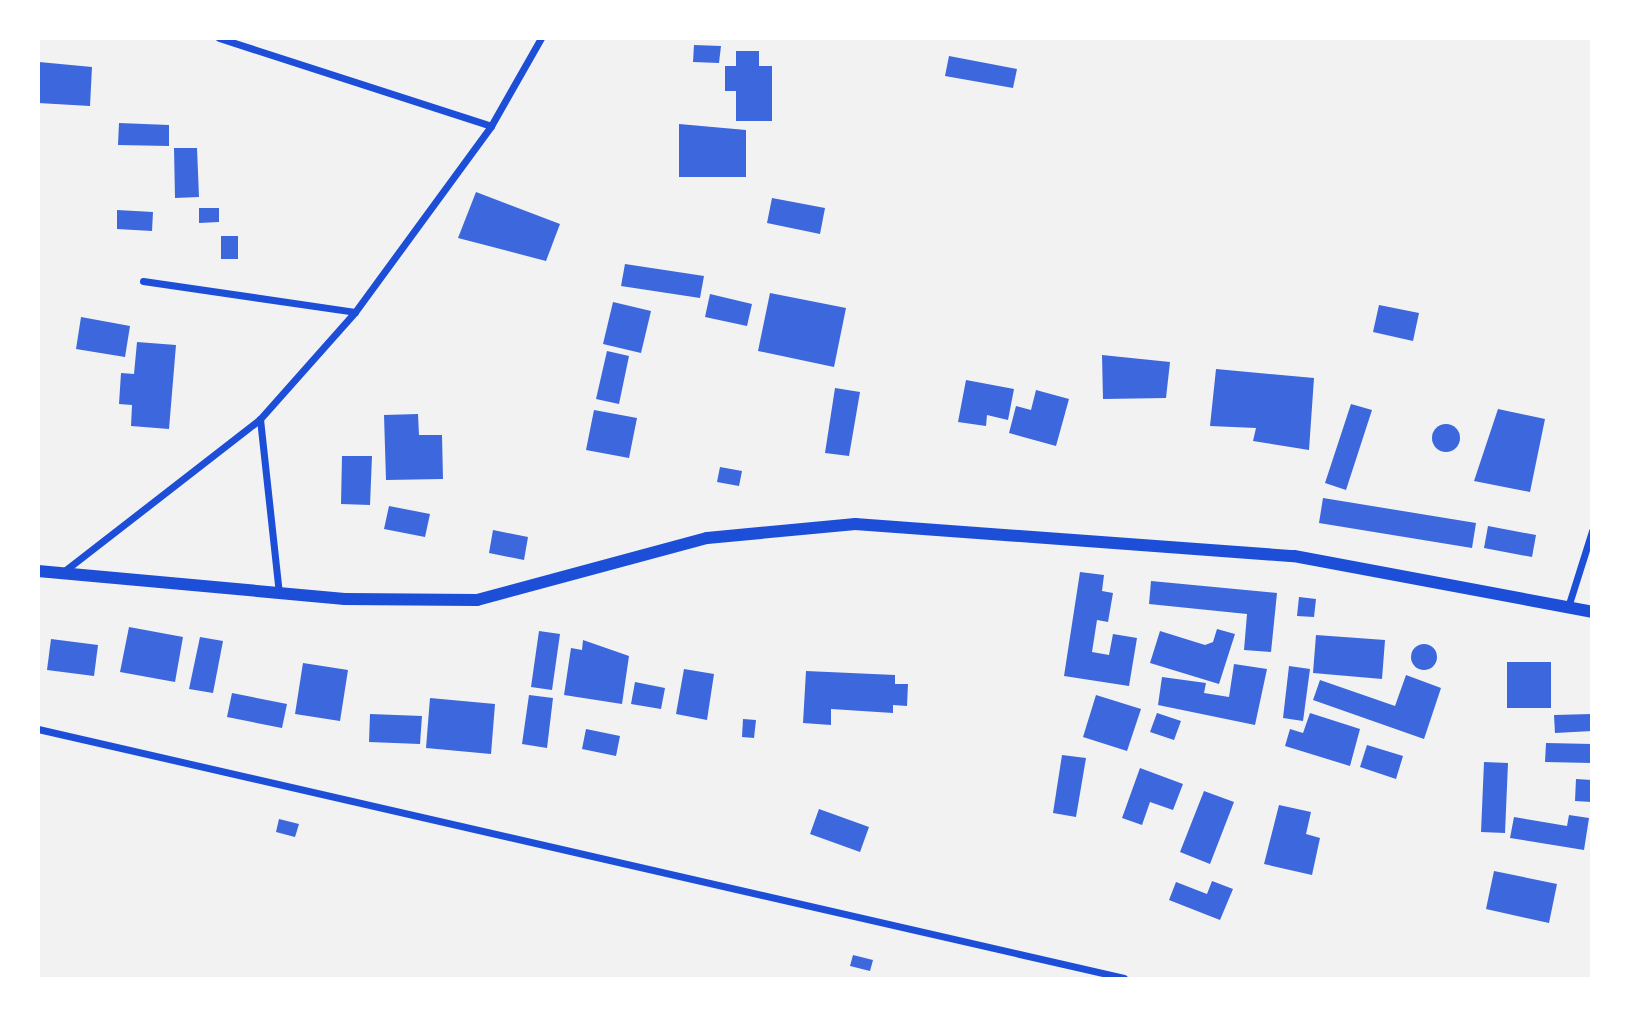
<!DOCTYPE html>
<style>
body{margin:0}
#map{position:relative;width:1630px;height:1017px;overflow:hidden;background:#f2f2f2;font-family:Overpass,sans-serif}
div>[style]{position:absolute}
.building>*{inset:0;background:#3d67dc}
.round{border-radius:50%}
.minor>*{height:7px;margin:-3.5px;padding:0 3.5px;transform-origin:3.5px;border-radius:3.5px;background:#1d4ed8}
.tertiary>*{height:12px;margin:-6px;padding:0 6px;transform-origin:6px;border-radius:6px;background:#1d4ed8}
span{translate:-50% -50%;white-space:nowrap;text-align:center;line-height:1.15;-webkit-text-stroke:6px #fff;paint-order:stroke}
.frame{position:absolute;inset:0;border:40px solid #fff;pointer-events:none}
</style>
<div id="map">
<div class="building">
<div style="clip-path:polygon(694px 45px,721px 46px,719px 63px,693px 62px)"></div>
<div style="clip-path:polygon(736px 51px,759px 51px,759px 66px,772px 66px,772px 121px,736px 121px,736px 91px,725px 91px,725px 66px,736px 66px)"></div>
<div style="clip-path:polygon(949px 56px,1017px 69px,1013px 88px,945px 76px)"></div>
<div style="clip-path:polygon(39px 62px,92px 67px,90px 106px,38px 103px)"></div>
<div style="clip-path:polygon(119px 123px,169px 125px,169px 146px,118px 145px)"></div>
<div style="clip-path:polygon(679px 124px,746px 130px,746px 177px,679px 177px)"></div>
<div style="clip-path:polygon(174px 148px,197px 148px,199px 197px,175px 198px)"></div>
<div style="clip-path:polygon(476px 192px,560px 224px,546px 261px,458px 238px)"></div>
<div style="clip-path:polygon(772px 198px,825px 208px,820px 234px,767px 223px)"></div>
<div style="clip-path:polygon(199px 208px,219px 208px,219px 222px,199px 223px)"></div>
<div style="clip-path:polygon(117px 210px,153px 212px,152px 231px,117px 229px)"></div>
<div style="clip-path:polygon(221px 236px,238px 236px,238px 259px,221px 259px)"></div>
<div style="clip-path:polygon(625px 264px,704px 276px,700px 298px,621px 286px)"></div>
<div style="clip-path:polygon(770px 293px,846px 308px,834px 367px,758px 351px)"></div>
<div style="clip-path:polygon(710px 294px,752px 304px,747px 326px,705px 317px)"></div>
<div style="clip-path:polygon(613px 302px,651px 311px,641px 353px,603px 344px)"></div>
<div style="clip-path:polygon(1379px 305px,1419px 313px,1413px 341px,1373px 332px)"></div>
<div style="clip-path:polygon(81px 317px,130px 326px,125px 357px,76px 349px)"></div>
<div style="clip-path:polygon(137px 342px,176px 345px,169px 429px,131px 426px,132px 405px,119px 404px,121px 373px,134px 374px)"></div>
<div style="clip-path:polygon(607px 351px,629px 356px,619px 404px,596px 399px)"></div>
<div style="clip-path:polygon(1102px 355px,1170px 362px,1166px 398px,1103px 399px)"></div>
<div style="clip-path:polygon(1216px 369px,1314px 378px,1309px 450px,1253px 441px,1256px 428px,1210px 426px)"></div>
<div style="clip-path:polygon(966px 380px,1014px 389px,1008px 420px,987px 415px,986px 426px,958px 422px)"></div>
<div style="clip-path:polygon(835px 388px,860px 392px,849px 456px,825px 453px)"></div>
<div style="clip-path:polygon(1036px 390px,1069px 399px,1056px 446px,1009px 433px,1016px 406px,1031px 410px)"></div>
<div style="clip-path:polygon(1351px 404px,1372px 410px,1346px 490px,1325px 483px)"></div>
<div style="clip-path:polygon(1498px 409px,1545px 419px,1530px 492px,1474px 481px)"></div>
<div style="clip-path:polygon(594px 410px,637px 418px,629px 458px,586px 450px)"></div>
<div style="clip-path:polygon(418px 414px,419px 435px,442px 435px,443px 479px,386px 480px,384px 415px)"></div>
<div class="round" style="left:1432px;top:424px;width:28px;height:28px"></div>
<div style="clip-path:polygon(342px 456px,372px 456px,370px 505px,341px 504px)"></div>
<div style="clip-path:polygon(720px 467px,742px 471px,739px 486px,717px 482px)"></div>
<div style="clip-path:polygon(1323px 498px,1476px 523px,1472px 548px,1319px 523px)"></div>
<div style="clip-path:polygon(389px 506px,430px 514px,425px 537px,384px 529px)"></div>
<div style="clip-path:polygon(1488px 526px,1536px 535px,1532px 557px,1484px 548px)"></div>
<div style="clip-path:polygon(493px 530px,528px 537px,524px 560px,489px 553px)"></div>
<div style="clip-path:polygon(1080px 572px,1104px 575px,1102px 591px,1113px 593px,1108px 622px,1097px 620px,1092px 652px,1109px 655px,1113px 634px,1137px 638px,1129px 686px,1064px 676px)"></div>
<div style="clip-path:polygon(1151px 581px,1277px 593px,1271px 652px,1244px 650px,1247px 614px,1149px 604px)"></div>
<div style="clip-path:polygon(1299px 597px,1316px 599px,1314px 617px,1297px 616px)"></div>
<div style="clip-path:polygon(129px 627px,183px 637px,175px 682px,120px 672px)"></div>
<div style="clip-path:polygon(1217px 629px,1235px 634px,1219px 684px,1150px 663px,1160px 631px,1205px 645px,1213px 642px)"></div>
<div style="clip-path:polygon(539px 631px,560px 634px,552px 690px,531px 687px)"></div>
<div style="clip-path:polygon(1316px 635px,1385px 640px,1382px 679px,1313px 673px)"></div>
<div style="clip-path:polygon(200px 637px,223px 641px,213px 693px,189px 689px)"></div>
<div style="clip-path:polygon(51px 639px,98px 645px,94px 676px,47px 670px)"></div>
<div style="clip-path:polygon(583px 640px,629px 656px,622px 704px,564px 695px,571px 648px,582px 650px)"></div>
<div class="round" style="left:1411px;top:644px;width:26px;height:26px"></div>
<div style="clip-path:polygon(1507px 662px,1551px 662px,1551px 708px,1507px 708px)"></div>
<div style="clip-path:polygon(303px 663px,348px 670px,340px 721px,295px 714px)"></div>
<div style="clip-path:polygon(1234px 664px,1267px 669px,1255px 725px,1158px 705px,1162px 677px,1206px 683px,1204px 693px,1229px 697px)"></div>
<div style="clip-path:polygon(1289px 666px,1310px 669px,1303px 721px,1283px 718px)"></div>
<div style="clip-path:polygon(684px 669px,714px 674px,707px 720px,676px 714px)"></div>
<div style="clip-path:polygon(806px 671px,895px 675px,895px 684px,908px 684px,907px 706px,893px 705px,893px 713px,831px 709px,831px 725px,803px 723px)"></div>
<div style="clip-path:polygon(1406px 675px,1441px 688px,1424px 739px,1313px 700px,1320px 680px,1395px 706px)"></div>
<div style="clip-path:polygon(635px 682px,665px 688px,661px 709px,631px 704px)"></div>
<div style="clip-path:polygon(232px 693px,287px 704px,282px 728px,227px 717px)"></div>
<div style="clip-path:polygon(529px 695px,553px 698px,547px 748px,522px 744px)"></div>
<div style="clip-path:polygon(1096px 695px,1141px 709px,1127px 751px,1083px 737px)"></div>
<div style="clip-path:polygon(430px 698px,495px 704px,491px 754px,426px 748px)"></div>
<div style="clip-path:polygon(1157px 713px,1181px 721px,1174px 740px,1150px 732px)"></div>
<div style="clip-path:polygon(1310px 713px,1360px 729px,1350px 766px,1285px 746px,1290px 729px,1303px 733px)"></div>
<div style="clip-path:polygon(370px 714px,422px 716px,420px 744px,369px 742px)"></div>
<div style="clip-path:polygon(1592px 714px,1592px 731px,1555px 733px,1554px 715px)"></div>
<div style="clip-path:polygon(743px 719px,756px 720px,754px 738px,742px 737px)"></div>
<div style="clip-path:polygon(586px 729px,620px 736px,616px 756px,582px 749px)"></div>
<div style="clip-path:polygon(1546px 743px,1592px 744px,1592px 763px,1545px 762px)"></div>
<div style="clip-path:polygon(1367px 745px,1403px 756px,1396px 779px,1360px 767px)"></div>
<div style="clip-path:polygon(1062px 755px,1086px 758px,1076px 817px,1053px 813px)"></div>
<div style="clip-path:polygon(1484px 762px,1508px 763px,1505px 833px,1481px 832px)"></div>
<div style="clip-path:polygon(1140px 768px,1183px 784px,1173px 810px,1150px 802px,1142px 825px,1122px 818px)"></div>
<div style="clip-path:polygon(1576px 779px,1592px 780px,1592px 802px,1575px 801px)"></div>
<div style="clip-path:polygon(1204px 791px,1234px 802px,1210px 864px,1180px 852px)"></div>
<div style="clip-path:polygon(1279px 805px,1311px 812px,1306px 834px,1320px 838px,1312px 875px,1264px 864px)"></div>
<div style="clip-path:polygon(819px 809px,869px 827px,860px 852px,810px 834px)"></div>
<div style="clip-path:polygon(1569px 815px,1589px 818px,1584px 850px,1510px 838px,1514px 817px,1567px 826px)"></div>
<div style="clip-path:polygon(279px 819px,299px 824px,295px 837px,276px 832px)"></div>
<div style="clip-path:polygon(1494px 871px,1557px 884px,1549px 923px,1486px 909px)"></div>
<div style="clip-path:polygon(1212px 881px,1233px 889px,1220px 920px,1169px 900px,1176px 882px,1207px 894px)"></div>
<div style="clip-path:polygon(853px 955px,873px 960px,870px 971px,850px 966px)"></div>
</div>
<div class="minor">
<div style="left:219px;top:38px;width:286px;rotate:17.9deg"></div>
<div style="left:143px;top:281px;width:214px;rotate:8.3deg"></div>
<div style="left:260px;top:419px;width:175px;rotate:83.8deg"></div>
<div style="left:63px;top:572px;width:249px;rotate:-37.8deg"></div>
<div style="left:260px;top:419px;width:143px;rotate:-48.4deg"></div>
<div style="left:355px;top:312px;width:230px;rotate:-53.8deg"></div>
<div style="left:491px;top:126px;width:101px;rotate:-60.4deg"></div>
<div style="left:1568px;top:607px;width:80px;rotate:-72.5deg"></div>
<div style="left:38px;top:729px;width:1114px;rotate:12.91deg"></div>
</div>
<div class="tertiary">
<div style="left:38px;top:571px;width:308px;rotate:5.2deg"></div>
<div style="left:345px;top:599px;width:132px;rotate:0.4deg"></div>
<div style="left:477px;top:600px;width:238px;rotate:-15.1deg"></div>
<div style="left:707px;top:538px;width:149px;rotate:-5.4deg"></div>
<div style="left:855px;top:524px;width:440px;rotate:4.2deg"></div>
<div style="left:1294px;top:556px;width:303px;rotate:10.6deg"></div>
</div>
<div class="frame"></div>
</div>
